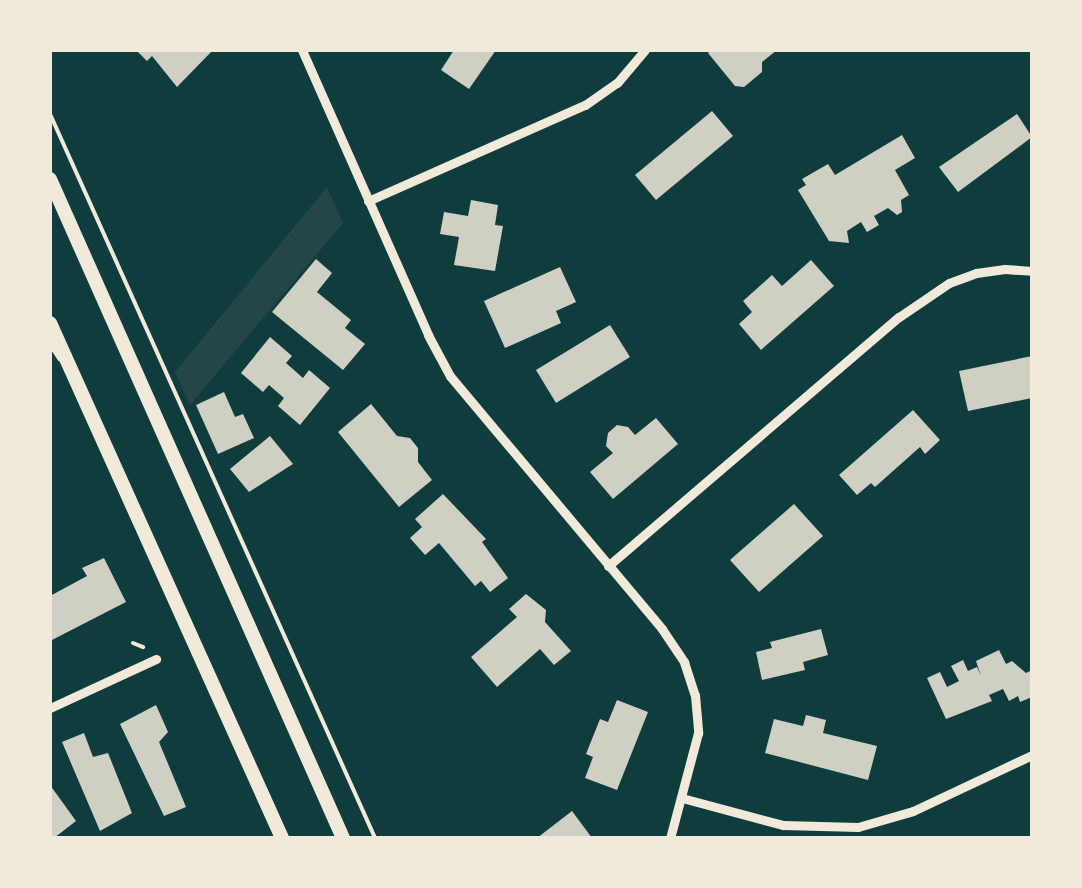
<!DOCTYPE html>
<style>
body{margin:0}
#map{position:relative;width:1082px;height:888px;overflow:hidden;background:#0f3d3e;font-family:"Varela Round",sans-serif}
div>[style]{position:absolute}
.green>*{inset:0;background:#244646}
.building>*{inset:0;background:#cfcfc3}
.path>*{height:4px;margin:-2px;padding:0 2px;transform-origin:2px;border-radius:2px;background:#f1e9da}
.service>*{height:5px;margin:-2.5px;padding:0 2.5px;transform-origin:2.5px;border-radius:2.5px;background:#f1e9da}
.minor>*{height:9px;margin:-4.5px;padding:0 4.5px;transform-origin:4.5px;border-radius:4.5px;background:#f1e9da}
.primary>*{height:14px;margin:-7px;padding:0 7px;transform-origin:7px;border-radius:7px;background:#f1e9da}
span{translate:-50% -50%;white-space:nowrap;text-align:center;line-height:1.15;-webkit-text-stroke:9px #f1e9da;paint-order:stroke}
.frame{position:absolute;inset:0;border:52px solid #f1e9da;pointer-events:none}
</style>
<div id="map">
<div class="green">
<div style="clip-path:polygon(327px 187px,343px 223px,190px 405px,175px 372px)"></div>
</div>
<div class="building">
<div style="clip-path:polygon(136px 50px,213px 50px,177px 87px,152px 56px,147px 61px)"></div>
<div style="clip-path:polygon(454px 50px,496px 50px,469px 89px,441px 70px)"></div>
<div style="clip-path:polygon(711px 50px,777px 50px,762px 62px,762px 72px,744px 87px,735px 86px,708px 53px)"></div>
<div style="clip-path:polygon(712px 111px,733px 136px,656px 200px,635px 175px)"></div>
<div style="clip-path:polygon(1017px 114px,1032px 137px,958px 192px,939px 167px)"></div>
<div style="clip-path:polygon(902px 135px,915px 158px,895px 170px,909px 195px,901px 200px,902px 212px,897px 215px,888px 208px,874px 216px,879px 225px,867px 232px,861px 222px,847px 231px,849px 243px,829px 241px,798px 190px,806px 185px,802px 179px,828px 164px,835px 175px)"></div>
<div style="clip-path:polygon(471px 200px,498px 205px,495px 225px,503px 226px,495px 271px,454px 265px,459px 237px,440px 234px,444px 212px,468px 216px)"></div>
<div style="clip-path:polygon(316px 259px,332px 273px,317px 292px,351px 320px,345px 328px,365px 344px,343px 370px,272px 312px)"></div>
<div style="clip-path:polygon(811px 260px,834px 286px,761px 350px,739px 324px,752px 312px,743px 301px,772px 275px,782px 286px)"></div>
<div style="clip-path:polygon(560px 267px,576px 302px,556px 311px,561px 323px,505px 348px,484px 301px)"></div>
<div style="clip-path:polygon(610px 325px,630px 357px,556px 403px,536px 370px)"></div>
<div style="clip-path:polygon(270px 337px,292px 356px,286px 363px,303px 378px,309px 370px,330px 388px,300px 425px,278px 406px,284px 398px,269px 385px,263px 392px,241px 373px)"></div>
<div style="clip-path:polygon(1032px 356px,1032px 398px,968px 411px,959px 371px)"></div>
<div style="clip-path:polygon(224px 392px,235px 417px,243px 414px,254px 438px,218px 454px,196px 405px)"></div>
<div style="clip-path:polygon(371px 404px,397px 436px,410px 438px,418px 448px,418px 462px,432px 480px,399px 507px,338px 432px)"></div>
<div style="clip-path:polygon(913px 410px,940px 440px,925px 454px,920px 447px,875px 487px,871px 483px,857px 495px,839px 475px)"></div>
<div style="clip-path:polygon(656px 418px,678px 444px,613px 499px,590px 472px,613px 453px,606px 446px,608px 433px,617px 425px,628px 427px,635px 435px)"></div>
<div style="clip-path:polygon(270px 436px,293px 464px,249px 492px,230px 469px)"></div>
<div style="clip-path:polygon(443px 494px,486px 539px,482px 542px,508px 578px,490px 592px,481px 581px,475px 586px,439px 543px,425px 555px,410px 538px,422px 527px,415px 519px)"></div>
<div style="clip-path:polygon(794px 504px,823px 536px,759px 592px,730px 560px)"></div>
<div style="clip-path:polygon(104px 558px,126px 602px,50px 641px,50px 596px,87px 576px,82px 568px)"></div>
<div style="clip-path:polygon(526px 594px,546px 610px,545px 622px,571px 651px,554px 665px,540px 649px,497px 687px,471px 657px,517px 617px,509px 609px)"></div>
<div style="clip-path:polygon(821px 629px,828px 655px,803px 662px,805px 670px,762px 680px,756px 652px,772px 648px,770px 642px)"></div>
<div style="clip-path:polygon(999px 650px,1006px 664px,1012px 661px,1026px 673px,1032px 670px,1032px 697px,1020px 702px,1018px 696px,1009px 701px,1003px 689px,989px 695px,992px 701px,946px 719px,927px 678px,940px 672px,947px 687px,959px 681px,951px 666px,963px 660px,968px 671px,977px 667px,981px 676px,976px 661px)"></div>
<div style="clip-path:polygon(617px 700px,648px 712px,617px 790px,585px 778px,593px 757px,586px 754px,600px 719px,608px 722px)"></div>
<div style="clip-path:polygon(156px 705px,168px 732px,159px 742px,186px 807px,164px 816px,120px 724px)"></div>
<div style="clip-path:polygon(806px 715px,826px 720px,823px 733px,877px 746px,868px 780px,765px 753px,774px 719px,803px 726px)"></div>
<div style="clip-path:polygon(84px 733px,93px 757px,108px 753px,132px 813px,100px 831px,62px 742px)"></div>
<div style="clip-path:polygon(50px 785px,76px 821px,54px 838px,50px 838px)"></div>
<div style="clip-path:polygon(572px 811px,592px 838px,537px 838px)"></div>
</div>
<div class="path">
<div style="left:50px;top:114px;width:794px;rotate:65.82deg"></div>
<div style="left:133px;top:643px;width:11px;rotate:22deg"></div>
</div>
<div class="service">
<div style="left:50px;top:344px;width:17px;rotate:57deg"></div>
</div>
<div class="minor">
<div style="left:302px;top:50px;width:312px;rotate:66.1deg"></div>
<div style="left:428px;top:335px;width:47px;rotate:61.8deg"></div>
<div style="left:450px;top:376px;width:330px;rotate:50deg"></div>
<div style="left:662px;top:629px;width:40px;rotate:56deg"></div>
<div style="left:684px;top:662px;width:35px;rotate:72deg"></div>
<div style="left:695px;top:695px;width:38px;rotate:85deg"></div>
<div style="left:698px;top:733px;width:109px;rotate:104.9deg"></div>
<div style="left:368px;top:201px;width:237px;rotate:-23.9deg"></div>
<div style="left:585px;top:105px;width:39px;rotate:-35deg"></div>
<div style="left:617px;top:83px;width:43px;rotate:-49.7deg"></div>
<div style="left:608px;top:566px;width:383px;rotate:-40.6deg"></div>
<div style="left:899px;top:317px;width:60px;rotate:-34.2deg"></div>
<div style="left:949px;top:283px;width:29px;rotate:-20deg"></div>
<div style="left:976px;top:273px;width:29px;rotate:-8deg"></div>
<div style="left:1005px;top:269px;width:27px;rotate:4deg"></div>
<div style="left:50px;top:708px;width:117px;rotate:-24.8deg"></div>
<div style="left:682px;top:798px;width:105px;rotate:15deg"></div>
<div style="left:783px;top:825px;width:75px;rotate:1.5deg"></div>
<div style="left:858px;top:827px;width:57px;rotate:-16.2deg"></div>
<div style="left:913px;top:811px;width:132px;rotate:-25.2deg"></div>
</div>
<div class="primary">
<div style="left:50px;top:179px;width:721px;rotate:66.03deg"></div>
<div style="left:50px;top:323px;width:565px;rotate:65.75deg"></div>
</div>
<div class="frame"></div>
</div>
